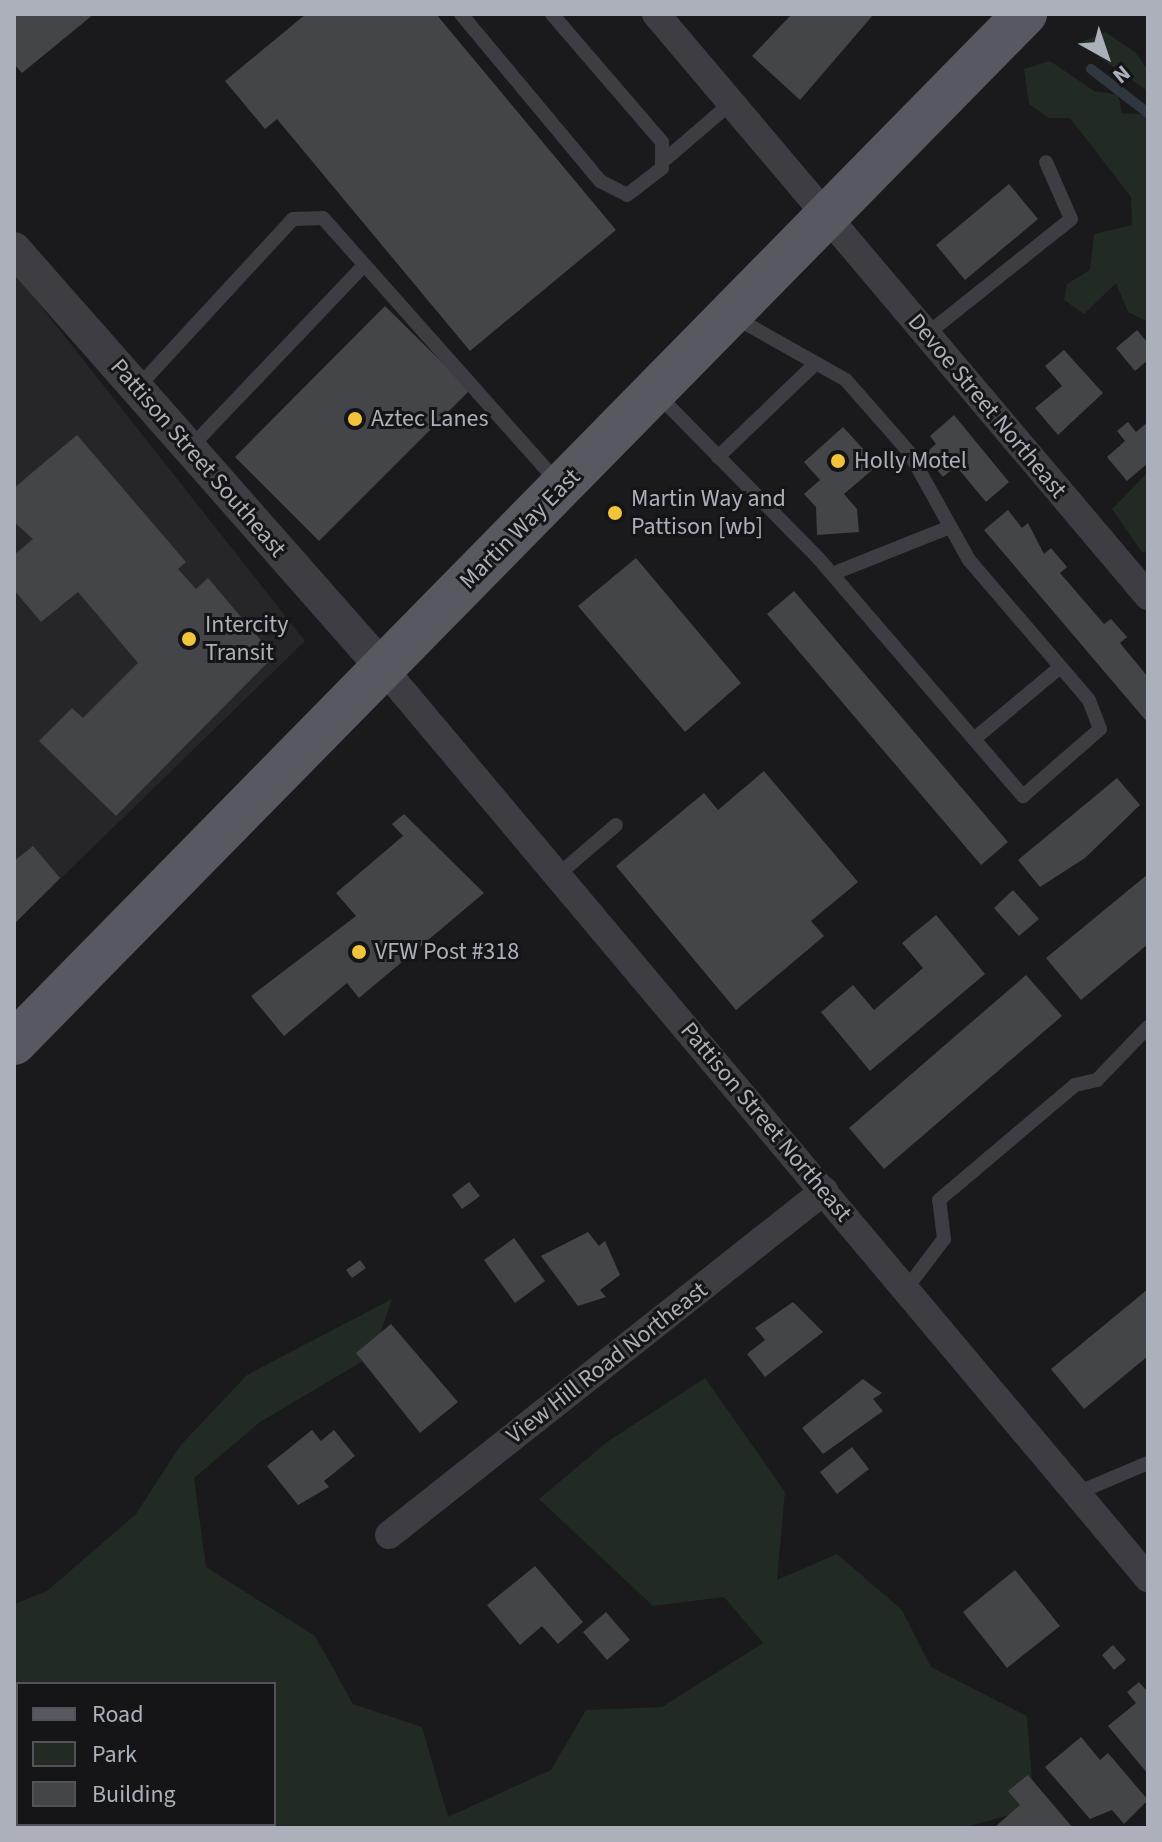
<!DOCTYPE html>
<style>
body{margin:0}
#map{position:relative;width:1162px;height:1842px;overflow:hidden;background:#1a1a1c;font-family:"Source Sans 3",sans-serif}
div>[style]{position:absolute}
.built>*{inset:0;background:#262629}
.green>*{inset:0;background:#212a23}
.stream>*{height:10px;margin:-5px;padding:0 5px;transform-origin:5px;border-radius:5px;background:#2f3740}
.building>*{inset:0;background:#444549}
.service>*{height:14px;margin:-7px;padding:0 7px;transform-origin:7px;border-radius:7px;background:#3d3d43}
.minor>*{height:28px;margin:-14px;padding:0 14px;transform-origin:14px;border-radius:14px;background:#3d3d43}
.tertiary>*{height:34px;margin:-17px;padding:0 17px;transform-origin:17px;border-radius:17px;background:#3d3d43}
.primary>*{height:44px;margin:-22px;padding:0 22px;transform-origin:22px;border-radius:22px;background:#575860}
.dots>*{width:22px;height:22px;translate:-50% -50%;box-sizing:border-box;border:4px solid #151517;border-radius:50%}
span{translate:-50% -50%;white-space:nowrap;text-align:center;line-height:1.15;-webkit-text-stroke:6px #151517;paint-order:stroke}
.street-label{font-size:24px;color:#acb0bb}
.poi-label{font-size:24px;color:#acb0bb}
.left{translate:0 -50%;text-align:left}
.frame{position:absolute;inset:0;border:16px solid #acb0bb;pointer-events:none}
.legend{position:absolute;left:16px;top:1682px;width:260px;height:144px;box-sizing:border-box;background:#151517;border:2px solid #515359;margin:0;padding:10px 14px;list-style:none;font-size:24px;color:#acb0bb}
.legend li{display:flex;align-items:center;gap:16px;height:40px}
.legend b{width:40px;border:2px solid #515359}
.north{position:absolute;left:1066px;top:16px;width:80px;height:80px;-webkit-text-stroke:6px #151517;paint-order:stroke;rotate:140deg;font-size:22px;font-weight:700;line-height:32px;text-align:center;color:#acb0bb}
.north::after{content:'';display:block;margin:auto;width:28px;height:36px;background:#acb0bb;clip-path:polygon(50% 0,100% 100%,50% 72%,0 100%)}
</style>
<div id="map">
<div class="built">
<div style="clip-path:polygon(14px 272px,305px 641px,14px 924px)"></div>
</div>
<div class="green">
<div style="clip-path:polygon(1105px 32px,1135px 52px,1148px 70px,1148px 91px,1079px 43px)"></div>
<div style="clip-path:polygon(1050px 61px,1094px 91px,1118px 95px,1122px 113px,1148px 115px,1148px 322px,1128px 312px,1116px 283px,1084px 314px,1064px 300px,1067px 284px,1090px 270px,1094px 234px,1132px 225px,1131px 197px,1070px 118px,1049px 118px,1029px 104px,1024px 69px)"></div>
<div style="clip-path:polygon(1148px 472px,1148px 551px,1142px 552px,1112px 509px)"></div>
<div style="clip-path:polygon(evenodd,392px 1299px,373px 1355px,260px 1422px,194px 1478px,206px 1567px,315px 1636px,353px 1704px,422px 1727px,448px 1817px,551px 1770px,586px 1710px,662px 1707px,763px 1643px,724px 1597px,653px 1606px,539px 1499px,607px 1442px,705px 1378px,785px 1492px,777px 1580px,837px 1554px,902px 1610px,931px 1667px,1027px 1716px,1034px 1808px,962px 1828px,14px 1828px,14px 1604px,47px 1591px,136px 1514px,180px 1446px,247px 1375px,392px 1299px,18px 1684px,274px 1684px,274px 1824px,18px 1824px,18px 1684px)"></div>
</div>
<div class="stream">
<div style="left:1091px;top:69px;width:72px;rotate:37.7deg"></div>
</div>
<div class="building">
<div style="clip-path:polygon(14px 14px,94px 14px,22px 73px,14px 64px)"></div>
<div style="clip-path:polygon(306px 14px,436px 14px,616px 230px,470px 351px,277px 119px,265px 129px,225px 81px)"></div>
<div style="clip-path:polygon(792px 14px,874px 14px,800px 100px,752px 56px)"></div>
<div style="clip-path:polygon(1009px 184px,1038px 219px,965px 280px,936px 245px)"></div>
<div style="clip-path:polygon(385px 306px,470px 390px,319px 541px,235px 457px)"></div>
<div style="clip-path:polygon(1137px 330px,1148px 343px,1148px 360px,1135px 371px,1116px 348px)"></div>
<div style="clip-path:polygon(1064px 350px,1103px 393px,1058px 435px,1035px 408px,1062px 386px,1045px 366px)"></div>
<div style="clip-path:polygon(954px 415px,1009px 482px,986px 502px,956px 466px,943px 477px,924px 454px,936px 444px,930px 436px)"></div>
<div style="clip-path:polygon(1128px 422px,1136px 432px,1148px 422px,1148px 463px,1127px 481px,1107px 457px,1125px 441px,1117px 431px)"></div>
<div style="clip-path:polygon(843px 427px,878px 465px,844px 494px,857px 509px,859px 532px,817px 535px,816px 507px,804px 494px,820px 480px,804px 462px)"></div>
<div style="clip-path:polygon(77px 435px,186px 562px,178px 569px,196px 589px,208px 578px,274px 656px,116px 816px,39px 741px,72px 708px,83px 718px,138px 663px,78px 592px,41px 622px,14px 590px,14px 555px,33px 539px,14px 522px,14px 488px)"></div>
<div style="clip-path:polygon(1008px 510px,1022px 528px,1028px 523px,1044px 554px,1051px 548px,1067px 567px,1060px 573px,1104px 624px,1111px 619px,1127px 637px,1120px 643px,1148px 677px,1148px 723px,984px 530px)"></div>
<div style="clip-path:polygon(636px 558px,741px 683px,685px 732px,578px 606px)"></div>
<div style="clip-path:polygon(794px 591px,1008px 842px,981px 865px,767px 614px)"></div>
<div style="clip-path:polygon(764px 771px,858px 882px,811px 921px,824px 936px,736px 1010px,616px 866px,704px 793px,718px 810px)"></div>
<div style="clip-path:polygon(1117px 778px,1140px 805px,1085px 858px,1040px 887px,1018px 860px)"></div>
<div style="clip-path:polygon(404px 814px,484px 893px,359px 998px,347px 983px,284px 1036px,251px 996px,356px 916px,336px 893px,403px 836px,392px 824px)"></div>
<div style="clip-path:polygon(33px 846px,60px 878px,14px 924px,14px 861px)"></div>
<div style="clip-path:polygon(1148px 874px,1148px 944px,1081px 1000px,1046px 958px)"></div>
<div style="clip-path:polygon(1013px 890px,1039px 919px,1019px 936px,994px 908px)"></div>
<div style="clip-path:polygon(936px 915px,985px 974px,870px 1071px,821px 1012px,853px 985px,874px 1010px,923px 968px,902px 943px)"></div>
<div style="clip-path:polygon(1026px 975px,1062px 1016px,884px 1169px,849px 1128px)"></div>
<div style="clip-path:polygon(469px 1182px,480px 1196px,462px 1209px,452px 1195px)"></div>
<div style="clip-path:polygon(588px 1232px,599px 1246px,605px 1241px,620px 1275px,600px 1290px,606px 1297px,578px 1306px,541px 1256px)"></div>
<div style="clip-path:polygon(514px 1238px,545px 1281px,515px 1303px,484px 1260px)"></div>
<div style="clip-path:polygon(360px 1260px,366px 1268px,352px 1278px,346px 1270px)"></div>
<div style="clip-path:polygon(1148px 1289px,1148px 1356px,1084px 1409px,1051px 1369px)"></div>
<div style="clip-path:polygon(793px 1302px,823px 1332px,765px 1377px,747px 1354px,765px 1340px,755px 1328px)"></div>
<div style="clip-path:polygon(391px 1324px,458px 1402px,420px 1433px,356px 1353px)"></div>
<div style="clip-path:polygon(863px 1379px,882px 1393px,873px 1399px,883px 1411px,823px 1454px,802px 1428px)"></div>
<div style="clip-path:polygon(312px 1430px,321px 1441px,334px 1430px,355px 1456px,324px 1481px,329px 1487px,298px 1505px,267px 1466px)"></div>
<div style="clip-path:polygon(852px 1447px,869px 1469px,837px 1494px,820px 1472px)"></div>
<div style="clip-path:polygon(535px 1566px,583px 1622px,558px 1644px,542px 1626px,520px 1645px,487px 1605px)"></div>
<div style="clip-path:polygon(1015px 1570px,1060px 1626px,1007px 1668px,963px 1612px)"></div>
<div style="clip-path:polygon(606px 1612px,630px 1640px,607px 1660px,583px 1632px)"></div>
<div style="clip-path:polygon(1113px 1645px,1126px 1660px,1114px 1670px,1102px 1655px)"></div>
<div style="clip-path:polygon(1139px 1682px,1148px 1692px,1148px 1774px,1108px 1726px,1136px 1703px,1127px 1692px)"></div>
<div style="clip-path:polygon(1081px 1737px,1100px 1760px,1108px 1753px,1148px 1800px,1124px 1824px,1112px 1810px,1090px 1819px,1045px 1767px)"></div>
<div style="clip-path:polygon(1028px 1775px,1073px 1828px,996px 1826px,1020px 1805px,1008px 1791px)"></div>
</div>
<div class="service">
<div style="left:461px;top:14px;width:217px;rotate:50.2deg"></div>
<div style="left:600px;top:181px;width:30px;rotate:27deg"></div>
<div style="left:627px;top:195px;width:44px;rotate:-37.6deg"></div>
<div style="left:662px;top:168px;width:26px;rotate:-90deg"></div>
<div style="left:662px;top:142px;width:169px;rotate:-130.7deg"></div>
<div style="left:667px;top:158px;width:84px;rotate:-40.7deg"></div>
<div style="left:927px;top:334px;width:184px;rotate:-38.6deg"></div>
<div style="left:1071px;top:219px;width:62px;rotate:-113.7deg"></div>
<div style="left:137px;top:388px;width:230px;rotate:-47.3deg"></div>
<div style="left:293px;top:219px;width:30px;rotate:-2deg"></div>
<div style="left:323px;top:218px;width:356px;rotate:48.4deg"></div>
<div style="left:656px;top:393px;width:233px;rotate:45.5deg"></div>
<div style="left:819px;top:559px;width:313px;rotate:49.3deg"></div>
<div style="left:1023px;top:796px;width:102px;rotate:-41deg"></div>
<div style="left:1100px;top:729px;width:31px;rotate:-111deg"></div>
<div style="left:1089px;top:700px;width:184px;rotate:-130.6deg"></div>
<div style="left:969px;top:560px;width:124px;rotate:-119.1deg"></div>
<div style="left:909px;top:452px;width:96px;rotate:-131.2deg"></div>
<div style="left:846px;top:380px;width:129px;rotate:-150.6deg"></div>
<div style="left:190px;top:448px;width:253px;rotate:-46.4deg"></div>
<div style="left:718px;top:457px;width:132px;rotate:-43.8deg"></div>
<div style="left:832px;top:574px;width:127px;rotate:-21.7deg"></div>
<div style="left:974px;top:739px;width:109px;rotate:-39.8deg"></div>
<div style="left:559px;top:874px;width:75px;rotate:-40.7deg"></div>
<div style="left:906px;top:1289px;width:63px;rotate:-52.8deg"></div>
<div style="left:944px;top:1239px;width:39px;rotate:-97deg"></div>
<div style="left:939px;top:1200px;width:178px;rotate:-40.2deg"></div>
<div style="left:1075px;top:1085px;width:23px;rotate:-13deg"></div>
<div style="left:1097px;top:1080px;width:74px;rotate:-46.1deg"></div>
<div style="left:1077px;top:1493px;width:77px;rotate:-22.9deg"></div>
</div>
<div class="minor">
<div style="left:656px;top:14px;width:762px;rotate:49.79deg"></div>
<div style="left:383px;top:668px;width:1189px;rotate:49.95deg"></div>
<div style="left:389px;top:1535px;width:555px;rotate:-38.34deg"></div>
</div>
<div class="tertiary">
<div style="left:14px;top:249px;width:558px;rotate:48.63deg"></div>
</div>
<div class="primary">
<div style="left:14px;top:1043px;width:1443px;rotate:-45.51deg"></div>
</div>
<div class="dots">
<div style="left:355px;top:419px;background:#f2c43c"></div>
<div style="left:838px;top:461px;background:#f2c43c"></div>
<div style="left:615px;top:513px;background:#f2c43c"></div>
<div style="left:189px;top:639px;background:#f2c43c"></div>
<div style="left:359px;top:952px;background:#f2c43c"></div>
</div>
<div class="street-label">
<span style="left:987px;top:406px;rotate:50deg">Devoe Street Northeast</span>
<span style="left:198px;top:458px;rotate:49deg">Pattison Street Southeast</span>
<span style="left:520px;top:529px;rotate:-45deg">Martin Way East</span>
<span style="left:766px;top:1122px;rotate:50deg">Pattison Street Northeast</span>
<span style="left:607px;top:1363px;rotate:-38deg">View Hill Road Northeast</span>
</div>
<div class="poi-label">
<span class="left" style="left:371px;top:419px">Aztec Lanes</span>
<span class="left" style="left:854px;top:461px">Holly Motel</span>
<span class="left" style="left:631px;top:513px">Martin Way and<br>Pattison [wb]</span>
<span class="left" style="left:205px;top:639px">Intercity<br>Transit</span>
<span class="left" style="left:375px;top:952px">VFW Post #318</span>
</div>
<div class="frame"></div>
<ul class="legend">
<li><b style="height:10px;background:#575860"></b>Road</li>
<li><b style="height:22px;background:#212a23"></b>Park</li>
<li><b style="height:22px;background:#444549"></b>Building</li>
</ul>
<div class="north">N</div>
</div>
